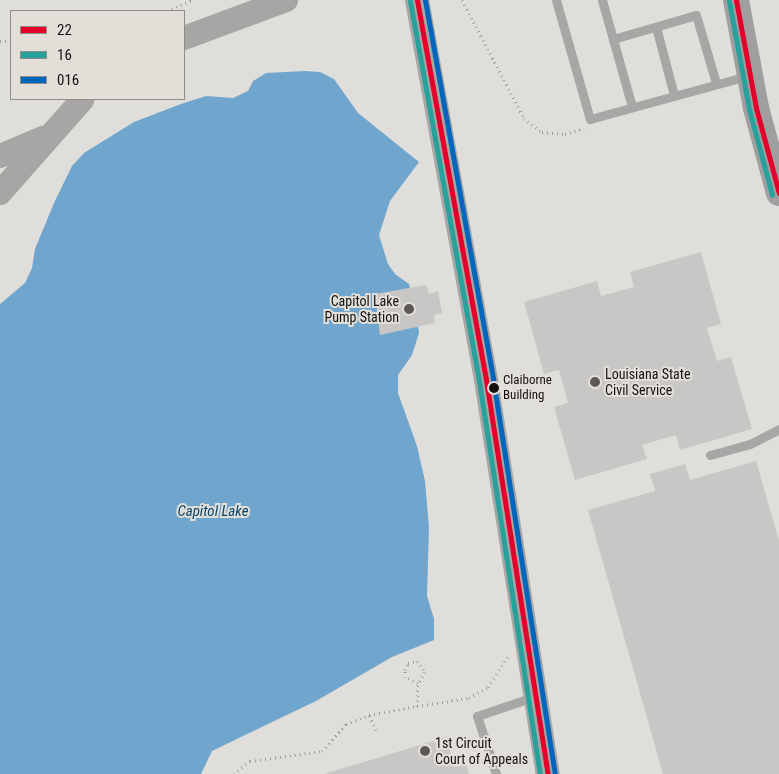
<!DOCTYPE html>
<style>
body{margin:0}
#map{position:relative;width:779px;height:774px;overflow:hidden;background:#e0deda;font-family:"Roboto Condensed",sans-serif}
div>[style]{position:absolute}
.water>*{inset:0;background:#70a5cd}
.building>*{inset:0;background:#c9c7c6}
.path>*{height:3px;margin-top:-1.5px;transform-origin:0;background:repeating-linear-gradient(90deg,#9f9e9e 0 1px,transparent 0 5px)}
.service>*{height:9px;margin:-4.5px;padding:0 4.5px;transform-origin:4.5px;border-radius:4.5px;background:#a7a7a6}
.secondary>*{height:24px;margin:-12px;padding:0 12px;transform-origin:12px;border-radius:12px;background:#a7a6a5}
.primary>*{height:26px;margin:-13px;padding:0 13px;transform-origin:13px;border-radius:13px;background:#a09e9e}
.bus-1>*{height:5px;margin:-2.5px;padding:0 2.5px;transform-origin:2.5px;border-radius:2.5px;background:#e4002b}
.bus-2>*{height:5px;margin:-2.5px;padding:0 2.5px;transform-origin:2.5px;border-radius:2.5px;background:#28a19d}
.bus-3>*{height:5px;margin:-2.5px;padding:0 2.5px;transform-origin:2.5px;border-radius:2.5px;background:#0065bd}
.dots>*{width:14px;height:14px;translate:-50% -50%;box-sizing:border-box;border:2px solid #e2dfd8;border-radius:50%}
span{translate:-50% -50%;white-space:nowrap;text-align:center;line-height:1.15;-webkit-text-stroke:4px #e2dfd8;paint-order:stroke}
.bus-label{font-size:13px;color:#13120f}
.left{translate:0 -50%;text-align:left}
.poi-label{font-size:14px;color:#13120f}
.right{translate:-100% -50%;text-align:right}
.water-label{font-size:15px;color:#09456d;font-style:italic}
.legend{position:absolute;left:10px;top:10px;width:175px;height:90px;box-sizing:border-box;background:#e2dfd8;border:1px solid #8f8d88;margin:0;padding:6px 9px;list-style:none;font-size:15px;color:#13120f}
.legend li{display:flex;align-items:center;gap:10px;height:25px}
.legend b{width:25px;border:1px solid #8f8d88}
</style>
<div id="map">
<div class="water">
<div style="clip-path:polygon(305px 71px,320px 72px,334px 79px,358px 113px,419px 162px,390px 201px,379px 235px,388px 264px,395px 274px,409px 284px,418px 325px,419px 333px,412px 355px,398px 375px,398px 393px,417px 446px,425px 481px,429px 527px,427px 596px,434px 619px,434px 640px,392px 657px,316px 701px,212px 751px,201px 774px,0 774px,0 304px,25px 283px,32px 268px,35px 249px,54px 203px,72px 166px,84px 153px,134px 122px,181px 104px,206px 96px,233px 98px,248px 91px,253px 81px,266px 73px)"></div>
</div>
<div class="building">
<div style="clip-path:polygon(701px 252px,721px 324px,707px 328px,717px 361px,731px 357px,752px 429px,680px 450px,676px 435px,642px 445px,647px 459px,575px 480px,554px 407px,568px 403px,559px 370px,544px 374px,524px 302px,597px 281px,601px 296px,634px 287px,630px 272px)"></div>
<div style="clip-path:polygon(426px 285px,429px 294px,438px 291px,442px 313px,434px 315px,435px 323px,380px 335px,375px 294px)"></div>
<div style="clip-path:polygon(756px 461px,779px 541px,779px 774px,663px 774px,588px 510px,655px 491px,650px 474px,685px 464px,690px 480px)"></div>
<div style="clip-path:polygon(446px 737px,455px 767px,466px 764px,469px 774px,324px 774px)"></div>
</div>
<div class="path">
<div style="left:462px;top:0;width:133px;rotate:62.3deg"></div>
<div style="left:524px;top:118px;width:23px;rotate:38deg"></div>
<div style="left:542px;top:132px;width:23px;rotate:5deg"></div>
<div style="left:565px;top:134px;width:20px;rotate:-18deg"></div>
<div style="left:167px;top:11px;width:27px;rotate:-24deg"></div>
<div style="left:0;top:41px;width:11px"></div>
<div style="left:417px;top:706px;width:53px;rotate:-8.7deg"></div>
<div style="left:469px;top:698px;width:22px;rotate:-30deg"></div>
<div style="left:488px;top:687px;width:38px;rotate:-57deg"></div>
<div style="left:376px;top:730px;width:17px;rotate:-115deg"></div>
<div style="left:369px;top:715px;width:49px;rotate:-10.6deg"></div>
<div style="left:417px;top:706px;width:23px;rotate:-88deg"></div>
<div style="left:418px;top:683px;width:14px;rotate:-155deg"></div>
<div style="left:405px;top:677px;width:7px;rotate:-90deg"></div>
<div style="left:405px;top:670px;width:8px;rotate:-67deg"></div>
<div style="left:408px;top:663px;width:9px;rotate:-13deg"></div>
<div style="left:417px;top:661px;width:14px;rotate:54deg"></div>
<div style="left:425px;top:672px;width:13px;rotate:122deg"></div>
<div style="left:234px;top:774px;width:21px;rotate:-39deg"></div>
<div style="left:250px;top:761px;width:73px;rotate:-7.9deg"></div>
<div style="left:322px;top:751px;width:36px;rotate:-48deg"></div>
<div style="left:346px;top:724px;width:25px;rotate:-21deg"></div>
</div>
<div class="service">
<div style="left:556px;top:0;width:124px;rotate:74.1deg"></div>
<div style="left:590px;top:119px;width:163px;rotate:-15.3deg"></div>
<div style="left:602px;top:0;width:111px;rotate:74.3deg"></div>
<div style="left:656px;top:27px;width:70px;rotate:75.2deg"></div>
<div style="left:613px;top:39px;width:86px;rotate:-16.1deg"></div>
<div style="left:696px;top:15px;width:71px;rotate:73.6deg"></div>
<div style="left:710px;top:455px;width:41px;rotate:-15.4deg"></div>
<div style="left:750px;top:444px;width:33px;rotate:-27deg"></div>
<div style="left:496px;top:774px;width:61px;rotate:-108.1deg"></div>
<div style="left:477px;top:716px;width:62px;rotate:-18.7deg"></div>
</div>
<div class="secondary">
<div style="left:417px;top:0;width:386px;rotate:79.7deg"></div>
<div style="left:486px;top:380px;width:399px;rotate:81.1deg"></div>
<div style="left:184px;top:38px;width:109px;rotate:-20.4deg"></div>
<div style="left:0;top:156px;width:47px;rotate:-22.7deg"></div>
<div style="left:0;top:193px;width:125px;rotate:-48.6deg"></div>
</div>
<div class="primary">
<div style="left:736px;top:0;width:110px;rotate:79.5deg"></div>
<div style="left:756px;top:108px;width:88px;rotate:74.9deg"></div>
</div>
<div class="bus-1">
<div style="left:417px;top:0;width:386px;rotate:79.7deg"></div>
<div style="left:486px;top:380px;width:399px;rotate:81.1deg"></div>
<div style="left:736px;top:0;width:110px;rotate:79.5deg"></div>
<div style="left:756px;top:108px;width:88px;rotate:74.9deg"></div>
</div>
<div class="bus-2">
<div style="left:410px;top:1px;width:386px;rotate:79.7deg"></div>
<div style="left:479px;top:381px;width:398px;rotate:81.2deg"></div>
<div style="left:729px;top:1px;width:110px;rotate:79.5deg"></div>
<div style="left:749px;top:109px;width:89px;rotate:75deg"></div>
</div>
<div class="bus-3">
<div style="left:425px;top:0;width:385px;rotate:79.8deg"></div>
<div style="left:493px;top:379px;width:399px;rotate:81.1deg"></div>
</div>
<div class="dots">
<div style="left:409px;top:309px;background:#5b5956"></div>
<div style="left:595px;top:382px;background:#5b5956"></div>
<div style="left:494px;top:388px;background:#13120f"></div>
<div style="left:425px;top:751px;background:#5b5956"></div>
</div>
<div class="bus-label">
<span class="left" style="left:503px;top:388px">Claiborne<br>Building</span>
</div>
<div class="poi-label">
<span class="right" style="left:399px;top:309px">Capitol Lake<br>Pump Station</span>
<span class="left" style="left:605px;top:382px">Louisiana State<br>Civil Service</span>
<span class="left" style="left:435px;top:751px">1st Circuit<br>Court of Appeals</span>
</div>
<div class="water-label">
<span style="left:213px;top:512px">Capitol Lake</span>
</div>
<ul class="legend">
<li><b style="height:6px;background:#e4002b"></b>22</li>
<li><b style="height:6px;background:#28a19d"></b>16</li>
<li><b style="height:6px;background:#0065bd"></b>016</li>
</ul>
</div>
